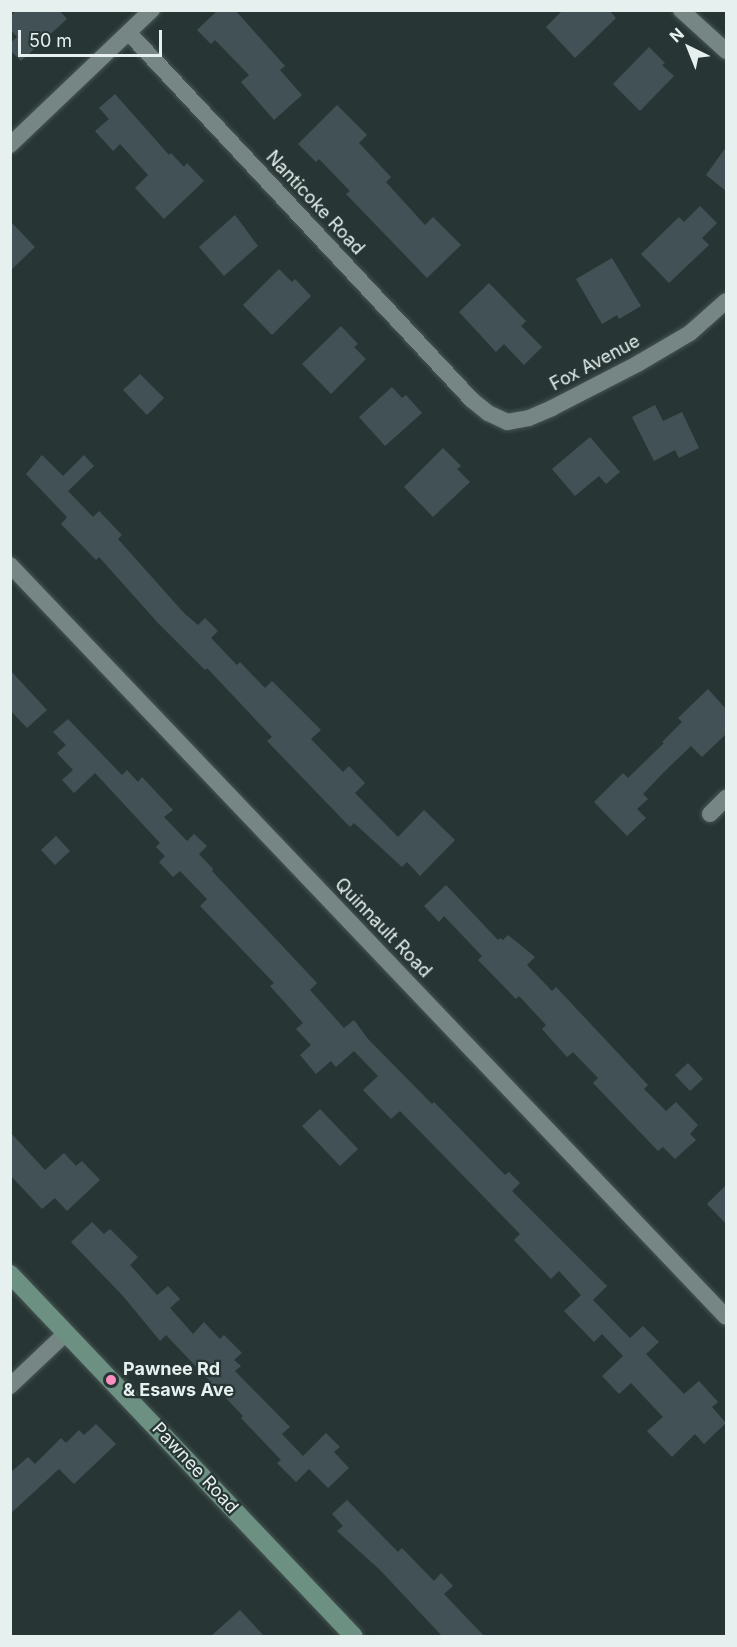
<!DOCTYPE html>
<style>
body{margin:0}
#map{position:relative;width:737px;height:1647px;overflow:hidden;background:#273634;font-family:Inter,sans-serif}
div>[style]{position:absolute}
.building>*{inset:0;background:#425156}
.roads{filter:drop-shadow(0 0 2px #475453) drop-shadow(0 0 2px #475453)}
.street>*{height:16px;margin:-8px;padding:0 8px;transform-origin:8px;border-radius:8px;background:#758684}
.secondary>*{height:18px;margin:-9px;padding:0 9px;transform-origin:9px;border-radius:9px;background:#6c9082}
.dots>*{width:16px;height:16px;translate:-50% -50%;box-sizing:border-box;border:3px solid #273634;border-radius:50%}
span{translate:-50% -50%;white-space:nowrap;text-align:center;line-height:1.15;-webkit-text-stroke:4.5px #273634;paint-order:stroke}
.street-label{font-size:18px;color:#e6f0ef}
.poi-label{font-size:18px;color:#e6f0ef;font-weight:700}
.left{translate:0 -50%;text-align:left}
.frame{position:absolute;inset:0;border:12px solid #e6f0ef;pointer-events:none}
.north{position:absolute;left:659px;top:18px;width:60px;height:60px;-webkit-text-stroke:4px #273634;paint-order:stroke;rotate:317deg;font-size:16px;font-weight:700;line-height:24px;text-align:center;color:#e6f0ef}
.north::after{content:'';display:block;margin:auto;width:21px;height:27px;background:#e6f0ef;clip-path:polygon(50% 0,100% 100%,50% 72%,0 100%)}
.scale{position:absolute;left:18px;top:30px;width:144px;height:27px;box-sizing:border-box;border:3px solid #e6f0ef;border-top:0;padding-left:8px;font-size:18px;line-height:21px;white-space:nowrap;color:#e6f0ef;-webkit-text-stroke:4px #273634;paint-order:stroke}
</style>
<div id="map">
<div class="building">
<div style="clip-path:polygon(17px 10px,59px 10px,67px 19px,21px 61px,10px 50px,10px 43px,17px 37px,10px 29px,10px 16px)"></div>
<div style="clip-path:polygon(218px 10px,235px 10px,285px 66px,280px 70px,302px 95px,274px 120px,241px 82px,249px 75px,215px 40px,211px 44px,197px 30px)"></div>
<div style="clip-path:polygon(563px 10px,609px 10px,616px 18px,575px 58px,546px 27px)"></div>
<div style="clip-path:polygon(649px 47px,665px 63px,662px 65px,674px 76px,640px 111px,613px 84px)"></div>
<div style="clip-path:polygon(115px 94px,169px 155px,171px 153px,184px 167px,187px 163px,204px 181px,164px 219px,135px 188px,148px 175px,120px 144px,113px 151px,95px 131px,109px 119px,99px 108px)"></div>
<div style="clip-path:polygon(337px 105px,367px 135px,359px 143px,391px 177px,386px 182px,425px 225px,433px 217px,461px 245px,427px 278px,346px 194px,350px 191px,319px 159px,316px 162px,298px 144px)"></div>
<div style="clip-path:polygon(726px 147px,726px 191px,706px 175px)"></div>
<div style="clip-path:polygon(700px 206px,717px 223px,702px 238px,709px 245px,669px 283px,641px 254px,679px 217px,684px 222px)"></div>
<div style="clip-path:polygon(235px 215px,258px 246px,224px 276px,199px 247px)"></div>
<div style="clip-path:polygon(10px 221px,35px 247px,10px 271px)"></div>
<div style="clip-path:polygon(612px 258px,641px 306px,619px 319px,617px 315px,602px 324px,576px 279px)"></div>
<div style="clip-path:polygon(279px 269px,292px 282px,295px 279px,311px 296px,272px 335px,243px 305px)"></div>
<div style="clip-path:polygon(489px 283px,526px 321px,521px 326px,542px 347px,524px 365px,504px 344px,496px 352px,459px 312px)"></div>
<div style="clip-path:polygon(341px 326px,358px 344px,354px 347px,366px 359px,331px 394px,302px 364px)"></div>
<div style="clip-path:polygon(140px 374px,164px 398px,147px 415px,123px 390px)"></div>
<div style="clip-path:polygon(392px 387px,402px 398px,406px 395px,422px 413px,385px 446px,359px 417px)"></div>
<div style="clip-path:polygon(655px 405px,663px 421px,682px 412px,699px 448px,679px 458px,675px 450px,654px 461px,632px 417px)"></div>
<div style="clip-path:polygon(590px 437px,620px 472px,606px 484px,599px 476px,575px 496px,552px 469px)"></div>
<div style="clip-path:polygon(443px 448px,461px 466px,457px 469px,470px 482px,433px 517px,404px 487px)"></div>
<div style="clip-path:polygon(42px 455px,63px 476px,84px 455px,94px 466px,68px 491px,93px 517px,99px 511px,122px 535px,118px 539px,184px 613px,198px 625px,205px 618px,218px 631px,211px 638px,237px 665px,240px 662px,265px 688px,272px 681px,321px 730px,311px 739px,343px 772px,349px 766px,365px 783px,355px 793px,398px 837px,424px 810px,455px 840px,420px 876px,407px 862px,402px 867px,354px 823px,350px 827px,267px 741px,272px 737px,207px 668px,205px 670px,158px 623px,99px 557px,96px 560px,61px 524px,67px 517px,26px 474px)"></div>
<div style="clip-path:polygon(10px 670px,47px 710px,27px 728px,10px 710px)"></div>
<div style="clip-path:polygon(708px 689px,726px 709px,726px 734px,702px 757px,691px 746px,664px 772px,643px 794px,648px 799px,637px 809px,646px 818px,627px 836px,594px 802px,623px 773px,628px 778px,664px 743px,662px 742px,682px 722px,678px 718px)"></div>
<div style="clip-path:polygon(68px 719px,122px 775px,127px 770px,138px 782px,142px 777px,173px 810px,164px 817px,187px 841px,194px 834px,207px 846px,199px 854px,213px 869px,212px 871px,317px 983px,310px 990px,344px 1028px,354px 1020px,368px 1039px,432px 1104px,434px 1102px,505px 1175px,509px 1172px,520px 1183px,512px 1191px,607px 1286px,593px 1300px,630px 1338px,643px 1326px,659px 1342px,646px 1354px,684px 1394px,699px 1381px,718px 1402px,712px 1407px,726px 1423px,704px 1444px,695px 1434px,672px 1457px,647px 1431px,663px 1417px,631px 1383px,619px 1394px,602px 1376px,623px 1356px,602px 1334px,594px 1342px,564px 1311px,581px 1295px,559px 1271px,551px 1279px,514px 1240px,520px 1234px,400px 1111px,391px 1119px,363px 1090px,378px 1076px,354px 1051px,336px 1067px,331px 1061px,316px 1074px,300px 1055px,311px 1045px,296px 1029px,303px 1023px,270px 986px,274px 983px,200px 906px,207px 899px,180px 871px,173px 877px,159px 862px,165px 856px,156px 847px,160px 843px,95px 773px,74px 793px,62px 780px,73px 770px,57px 753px,66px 745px,53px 732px)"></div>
<div style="clip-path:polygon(56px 836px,70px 851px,55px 865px,41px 850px)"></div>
<div style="clip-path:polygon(446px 885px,498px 940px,500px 938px,503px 940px,508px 935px,535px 957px,527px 965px,552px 991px,556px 987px,648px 1085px,644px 1089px,666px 1111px,676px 1102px,698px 1125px,690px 1134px,696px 1140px,675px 1159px,663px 1147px,658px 1151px,593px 1083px,598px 1078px,573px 1052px,567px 1057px,542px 1029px,546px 1025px,519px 996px,516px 999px,478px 960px,482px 956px,444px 916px,439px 922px,424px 906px)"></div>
<div style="clip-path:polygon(688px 1063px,703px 1079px,690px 1091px,675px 1075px)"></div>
<div style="clip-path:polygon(320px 1109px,358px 1149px,340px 1166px,302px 1126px)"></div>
<div style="clip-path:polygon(10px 1132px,45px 1170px,64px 1153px,76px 1166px,82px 1161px,100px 1180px,67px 1211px,55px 1198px,42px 1209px,10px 1175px)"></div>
<div style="clip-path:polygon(726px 1185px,726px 1224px,707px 1204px)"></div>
<div style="clip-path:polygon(92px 1222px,104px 1234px,110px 1229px,138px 1257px,130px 1265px,157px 1295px,168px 1286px,180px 1299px,170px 1308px,193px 1334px,204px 1322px,220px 1339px,224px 1335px,242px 1353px,234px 1360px,241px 1366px,235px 1371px,290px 1427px,282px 1434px,303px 1456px,326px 1433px,340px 1447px,334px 1452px,349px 1468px,328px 1488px,309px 1469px,296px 1482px,277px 1463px,281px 1460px,241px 1418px,243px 1416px,166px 1335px,160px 1341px,123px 1296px,71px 1242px)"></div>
<div style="clip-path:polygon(96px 1424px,116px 1444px,74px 1484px,59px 1469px,10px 1514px,10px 1473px,28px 1457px,35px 1464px,61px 1438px,66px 1443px,79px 1430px,84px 1435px)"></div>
<div style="clip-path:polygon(347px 1500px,398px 1552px,402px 1548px,434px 1581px,441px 1573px,453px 1586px,444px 1594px,484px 1636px,442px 1636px,380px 1570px,337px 1531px,343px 1526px,332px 1514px)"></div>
<div style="clip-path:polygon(240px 1610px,264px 1636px,211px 1636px)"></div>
</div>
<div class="roads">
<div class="street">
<div style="left:681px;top:10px;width:61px;rotate:42.3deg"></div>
<div style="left:129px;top:33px;width:502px;rotate:46.94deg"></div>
<div style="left:472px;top:400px;width:21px;rotate:39deg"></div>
<div style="left:488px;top:413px;width:21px;rotate:25deg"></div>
<div style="left:507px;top:422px;width:22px;rotate:-10deg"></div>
<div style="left:529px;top:418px;width:25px;rotate:-23deg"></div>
<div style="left:552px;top:408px;width:98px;rotate:-27.3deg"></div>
<div style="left:639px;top:363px;width:59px;rotate:-30.5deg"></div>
<div style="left:690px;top:333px;width:48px;rotate:-41.6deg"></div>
<div style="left:10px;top:145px;width:196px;rotate:-43.6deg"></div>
<div style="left:10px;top:565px;width:1038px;rotate:46.4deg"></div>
<div style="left:710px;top:814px;width:23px;rotate:-45deg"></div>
<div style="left:10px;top:1386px;width:77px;rotate:-43.4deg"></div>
</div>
<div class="secondary">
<div style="left:10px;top:1274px;width:499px;rotate:46.5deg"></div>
</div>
</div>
<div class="dots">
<div style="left:111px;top:1380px;background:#fc8fc2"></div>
</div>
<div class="street-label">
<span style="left:315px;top:203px;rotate:47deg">Nanticoke Road</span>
<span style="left:595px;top:363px;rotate:-28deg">Fox Avenue</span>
<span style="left:383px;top:928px;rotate:46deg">Quinnault Road</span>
<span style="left:195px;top:1468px;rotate:47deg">Pawnee Road</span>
</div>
<div class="poi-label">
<span class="left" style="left:123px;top:1380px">Pawnee Rd<br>&amp; Esaws Ave</span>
</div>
<div class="frame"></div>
<div class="north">N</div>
<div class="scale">50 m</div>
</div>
